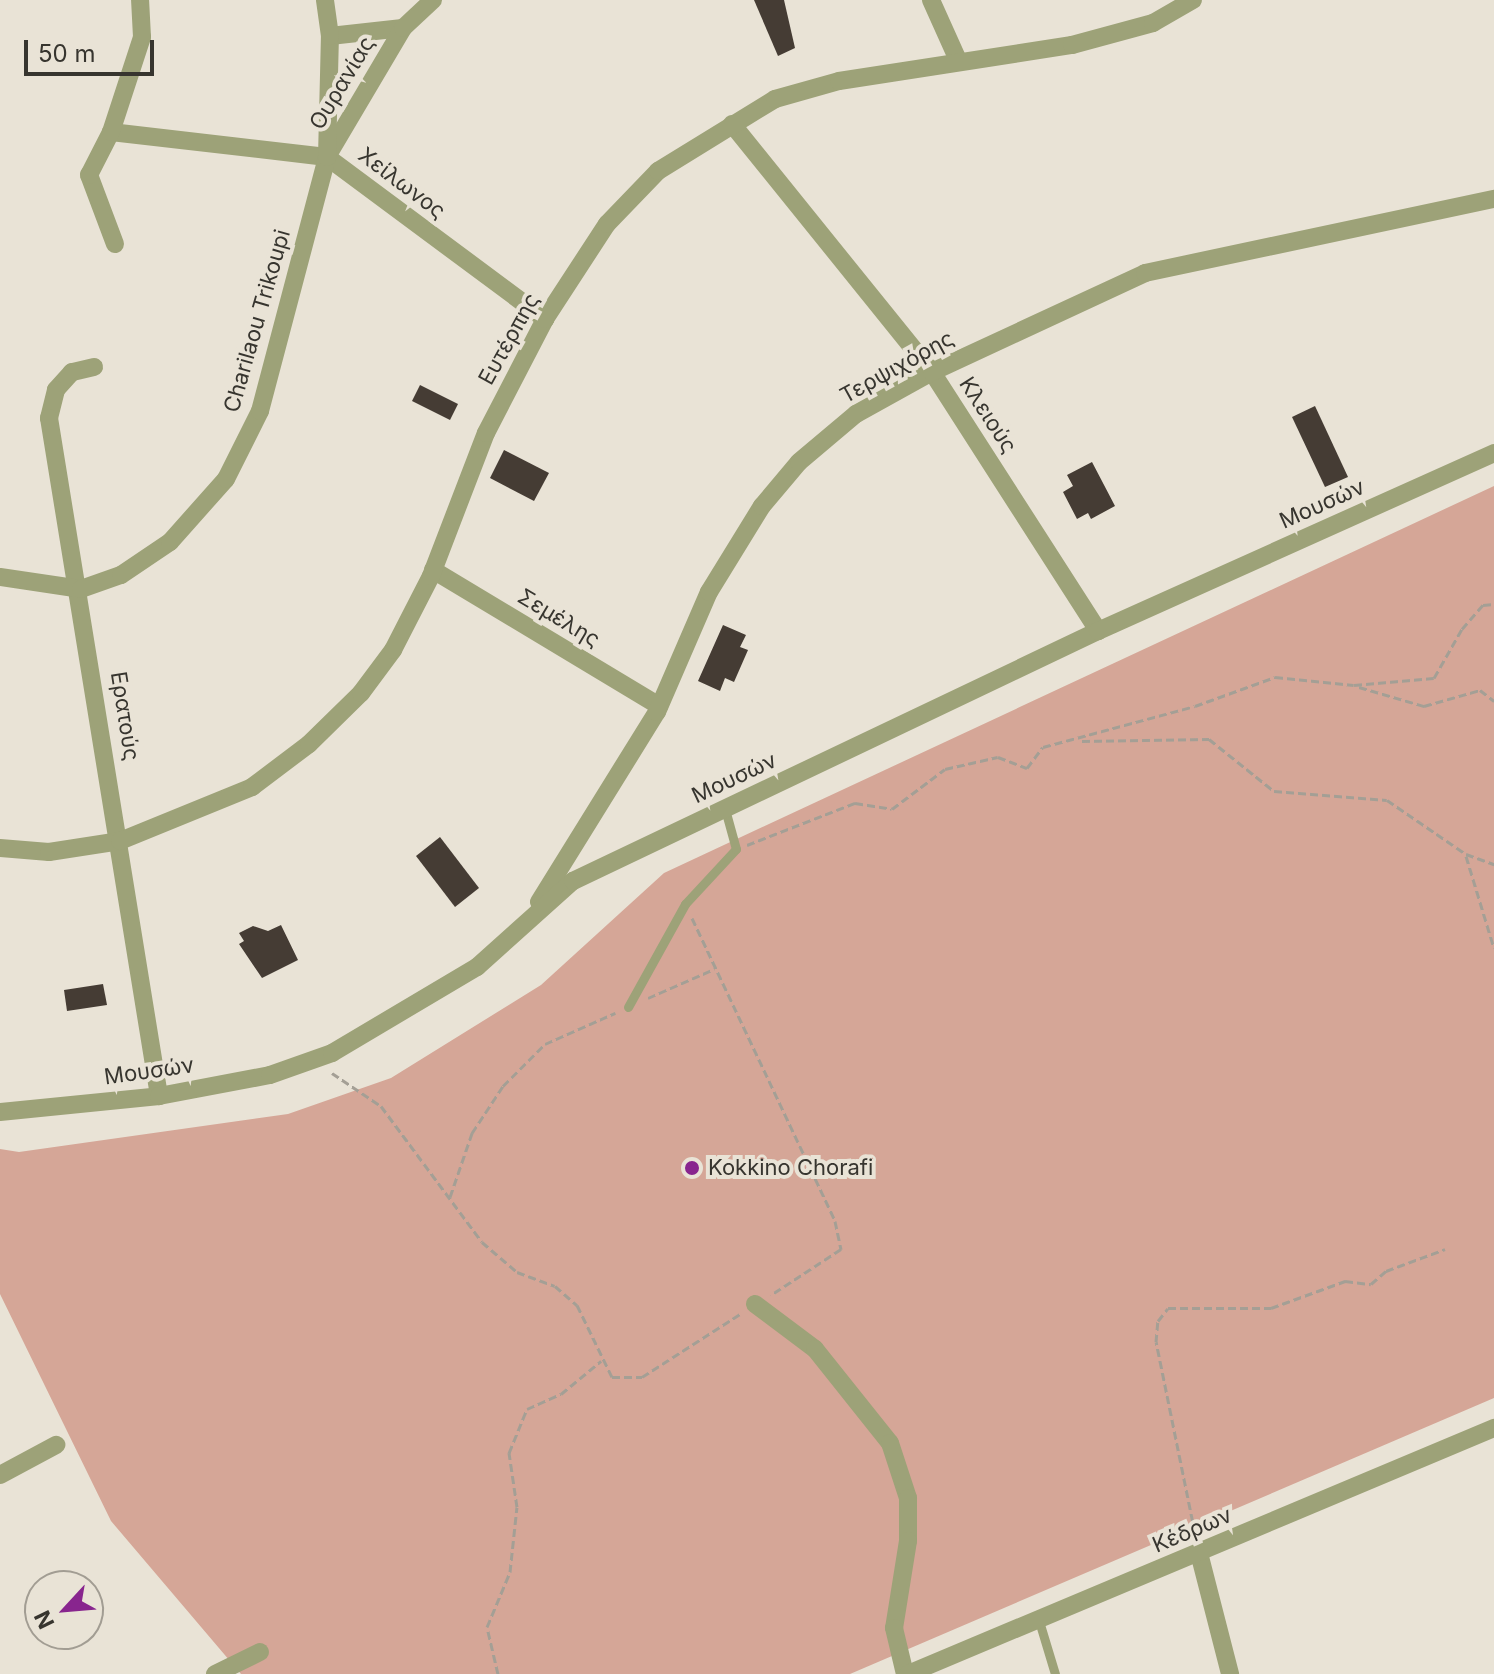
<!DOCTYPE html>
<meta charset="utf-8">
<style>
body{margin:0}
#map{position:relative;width:1494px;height:1674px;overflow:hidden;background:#e9e3d6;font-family:Inter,sans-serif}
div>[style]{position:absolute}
.green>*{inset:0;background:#d5a697}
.building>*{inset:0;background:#453c34}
.path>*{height:3px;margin-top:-1.5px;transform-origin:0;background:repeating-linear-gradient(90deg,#a49f95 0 8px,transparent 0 12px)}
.service>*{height:9px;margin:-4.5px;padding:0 4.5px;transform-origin:4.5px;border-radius:4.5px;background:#9da278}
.minor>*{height:18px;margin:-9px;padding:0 9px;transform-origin:9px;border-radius:9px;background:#9da278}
.dots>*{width:22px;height:22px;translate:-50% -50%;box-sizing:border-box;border:4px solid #e9e3d6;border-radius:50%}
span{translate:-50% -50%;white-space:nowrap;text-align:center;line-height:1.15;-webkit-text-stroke:8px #e9e3d6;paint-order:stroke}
.street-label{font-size:22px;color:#37352f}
.poi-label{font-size:22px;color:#37352f}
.left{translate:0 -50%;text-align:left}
.north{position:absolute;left:24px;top:1570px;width:80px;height:80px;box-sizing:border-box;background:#e9e3d6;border:2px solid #a29d93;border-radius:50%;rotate:244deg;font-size:22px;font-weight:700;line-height:32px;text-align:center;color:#37352f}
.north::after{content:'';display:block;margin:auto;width:28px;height:36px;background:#88258e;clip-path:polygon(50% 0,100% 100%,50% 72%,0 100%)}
.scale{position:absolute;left:24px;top:40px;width:130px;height:36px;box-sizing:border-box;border:4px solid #37352f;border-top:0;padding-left:10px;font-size:24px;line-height:28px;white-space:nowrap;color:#37352f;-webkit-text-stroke:6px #e9e3d6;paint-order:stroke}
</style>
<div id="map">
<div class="green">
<div style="clip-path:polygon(1494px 486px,1494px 1398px,850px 1674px,241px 1674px,111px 1521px,0 1294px,0 1149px,19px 1152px,288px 1114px,391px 1078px,541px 985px,664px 873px)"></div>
</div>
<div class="building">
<div style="clip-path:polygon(754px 0,784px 0,795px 48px,778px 56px)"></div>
<div style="clip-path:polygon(420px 385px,458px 404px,450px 420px,412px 401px)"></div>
<div style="clip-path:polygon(1315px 406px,1348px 477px,1325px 487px,1292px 417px)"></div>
<div style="clip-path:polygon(504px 450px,549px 473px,534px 501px,490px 478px)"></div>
<div style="clip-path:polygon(1092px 462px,1115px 506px,1091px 519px,1088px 513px,1077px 519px,1063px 492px,1073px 486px,1067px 475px)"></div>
<div style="clip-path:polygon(723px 625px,746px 635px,740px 647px,748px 650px,734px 682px,725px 678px,720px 691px,698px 681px)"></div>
<div style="clip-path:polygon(440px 837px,479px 888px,455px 907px,416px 856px)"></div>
<div style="clip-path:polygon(281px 925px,298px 960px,262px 978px,239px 944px,244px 941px,239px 933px,253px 926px,268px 931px)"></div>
<div style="clip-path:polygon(103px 984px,107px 1005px,67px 1011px,64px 990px)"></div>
</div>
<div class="path">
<div style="left:1359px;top:687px;width:68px;rotate:16.3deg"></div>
<div style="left:1424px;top:706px;width:58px;rotate:-15.9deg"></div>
<div style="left:1480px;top:690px;width:18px;rotate:38deg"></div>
<div style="left:1082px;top:741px;width:127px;rotate:-0.9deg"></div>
<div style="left:1209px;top:739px;width:83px;rotate:38.7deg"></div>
<div style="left:1274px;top:791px;width:113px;rotate:4.6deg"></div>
<div style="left:1387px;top:800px;width:96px;rotate:34.4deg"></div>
<div style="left:1466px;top:854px;width:30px;rotate:20deg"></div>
<div style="left:747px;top:845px;width:116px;rotate:-21.3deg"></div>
<div style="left:855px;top:803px;width:37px;rotate:9deg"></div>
<div style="left:892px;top:809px;width:66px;rotate:-37deg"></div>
<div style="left:945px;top:769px;width:54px;rotate:-12.8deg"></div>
<div style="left:998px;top:757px;width:31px;rotate:21deg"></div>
<div style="left:1027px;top:768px;width:26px;rotate:-53deg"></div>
<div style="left:1043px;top:747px;width:157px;rotate:-15.1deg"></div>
<div style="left:1195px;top:706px;width:85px;rotate:-19.9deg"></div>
<div style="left:1275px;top:677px;width:79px;rotate:5.8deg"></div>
<div style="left:1354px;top:685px;width:80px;rotate:-5deg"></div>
<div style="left:1434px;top:678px;width:56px;rotate:-60.3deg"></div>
<div style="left:1462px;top:629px;width:32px;rotate:-49deg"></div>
<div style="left:1483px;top:605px;width:11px;rotate:-5deg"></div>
<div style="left:1466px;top:856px;width:96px;rotate:73.1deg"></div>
<div style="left:692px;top:918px;width:335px;rotate:64.7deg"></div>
<div style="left:835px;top:1221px;width:29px;rotate:78deg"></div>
<div style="left:841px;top:1249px;width:84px;rotate:146.7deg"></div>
<div style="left:648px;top:998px;width:72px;rotate:-23.7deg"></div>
<div style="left:332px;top:1073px;width:59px;rotate:34deg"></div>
<div style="left:381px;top:1106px;width:169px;rotate:53.4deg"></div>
<div style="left:482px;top:1242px;width:46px;rotate:40.6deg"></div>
<div style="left:517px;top:1272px;width:40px;rotate:20.2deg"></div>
<div style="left:555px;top:1286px;width:29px;rotate:41deg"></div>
<div style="left:577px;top:1305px;width:80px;rotate:64.1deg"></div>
<div style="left:612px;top:1377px;width:30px"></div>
<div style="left:642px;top:1377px;width:117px;rotate:-32.7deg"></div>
<div style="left:450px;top:1197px;width:68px;rotate:-71deg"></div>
<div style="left:472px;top:1133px;width:56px;rotate:-56.6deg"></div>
<div style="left:503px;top:1086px;width:59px;rotate:-45deg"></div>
<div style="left:545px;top:1044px;width:77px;rotate:-23.9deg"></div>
<div style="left:1195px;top:1533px;width:195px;rotate:-101.5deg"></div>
<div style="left:1156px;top:1342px;width:21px;rotate:-85deg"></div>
<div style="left:1158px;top:1321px;width:16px;rotate:-52deg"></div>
<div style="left:1168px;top:1308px;width:103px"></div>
<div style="left:1271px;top:1308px;width:79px;rotate:-20deg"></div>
<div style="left:1345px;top:1281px;width:26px;rotate:7deg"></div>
<div style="left:1371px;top:1284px;width:20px;rotate:-41deg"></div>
<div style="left:1386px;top:1271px;width:63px;rotate:-20.4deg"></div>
<div style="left:498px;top:1674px;width:48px;rotate:-103.2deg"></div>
<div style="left:487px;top:1627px;width:60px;rotate:-67.3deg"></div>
<div style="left:510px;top:1572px;width:65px;rotate:-83.9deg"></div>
<div style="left:517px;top:1507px;width:55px;rotate:-98.4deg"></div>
<div style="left:509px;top:1453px;width:48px;rotate:-67.8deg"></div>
<div style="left:527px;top:1409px;width:37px;rotate:-24deg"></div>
<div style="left:561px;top:1394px;width:52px;rotate:-39.5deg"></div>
</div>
<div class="service">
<div style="left:628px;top:1007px;width:118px;rotate:-61deg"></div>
<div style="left:685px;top:904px;width:75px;rotate:-47.2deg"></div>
<div style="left:736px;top:849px;width:41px;rotate:-105.4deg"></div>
<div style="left:1039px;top:1621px;width:55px;rotate:73.2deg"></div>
</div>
<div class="minor">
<div style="left:931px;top:0;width:66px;rotate:65.8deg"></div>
<div style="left:330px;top:36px;width:73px;rotate:-6.3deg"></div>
<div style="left:732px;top:124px;width:319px;rotate:51.1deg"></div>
<div style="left:932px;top:372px;width:308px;rotate:57.3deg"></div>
<div style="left:111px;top:132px;width:217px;rotate:6.6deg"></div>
<div style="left:327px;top:157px;width:272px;rotate:36.6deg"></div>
<div style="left:328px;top:155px;width:147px;rotate:-59.4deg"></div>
<div style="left:403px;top:28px;width:41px;rotate:-43deg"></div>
<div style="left:115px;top:244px;width:74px;rotate:-110.6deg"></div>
<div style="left:89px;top:175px;width:48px;rotate:-62.9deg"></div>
<div style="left:111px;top:132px;width:100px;rotate:-71.9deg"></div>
<div style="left:142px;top:37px;width:37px;rotate:-93deg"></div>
<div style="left:94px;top:367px;width:23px;rotate:167deg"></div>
<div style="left:72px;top:372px;width:24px;rotate:132deg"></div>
<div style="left:56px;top:390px;width:29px;rotate:104deg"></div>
<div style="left:49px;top:418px;width:687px;rotate:80.78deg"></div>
<div style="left:433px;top:570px;width:264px;rotate:31deg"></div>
<div style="left:0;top:577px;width:82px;rotate:8.4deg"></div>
<div style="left:81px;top:589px;width:42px;rotate:-19.3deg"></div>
<div style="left:121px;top:575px;width:59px;rotate:-34deg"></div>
<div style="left:170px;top:542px;width:84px;rotate:-48.4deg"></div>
<div style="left:226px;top:479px;width:76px;rotate:-63.4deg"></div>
<div style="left:260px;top:411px;width:263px;rotate:-75.2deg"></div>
<div style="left:327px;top:157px;width:121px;rotate:-88.6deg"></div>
<div style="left:330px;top:36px;width:36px;rotate:-98deg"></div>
<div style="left:0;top:848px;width:49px;rotate:4.7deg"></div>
<div style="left:49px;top:852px;width:72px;rotate:-8.8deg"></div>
<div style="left:120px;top:841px;width:143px;rotate:-22.2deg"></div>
<div style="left:252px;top:787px;width:71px;rotate:-37deg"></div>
<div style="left:309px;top:744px;width:73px;rotate:-44.4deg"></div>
<div style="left:361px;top:693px;width:54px;rotate:-53.3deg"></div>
<div style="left:393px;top:650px;width:83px;rotate:-62.8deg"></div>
<div style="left:431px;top:576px;width:153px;rotate:-69deg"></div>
<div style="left:486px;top:433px;width:128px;rotate:-62.6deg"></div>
<div style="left:545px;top:319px;width:113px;rotate:-56.9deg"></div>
<div style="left:607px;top:224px;width:74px;rotate:-46.1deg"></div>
<div style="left:658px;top:171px;width:137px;rotate:-31.6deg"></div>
<div style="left:775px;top:99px;width:66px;rotate:-15.7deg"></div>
<div style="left:839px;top:81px;width:236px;rotate:-8.8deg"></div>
<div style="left:1072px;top:45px;width:84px;rotate:-15.2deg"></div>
<div style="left:1153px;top:23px;width:46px;rotate:-29.9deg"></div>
<div style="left:539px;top:902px;width:224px;rotate:-58.2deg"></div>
<div style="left:657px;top:712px;width:131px;rotate:-66.6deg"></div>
<div style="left:709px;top:592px;width:101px;rotate:-58.4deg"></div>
<div style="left:762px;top:506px;width:57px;rotate:-49.9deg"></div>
<div style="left:799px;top:462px;width:75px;rotate:-40.1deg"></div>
<div style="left:856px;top:414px;width:87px;rotate:-28.9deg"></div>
<div style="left:932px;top:372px;width:235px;rotate:-24.9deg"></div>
<div style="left:1145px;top:273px;width:357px;rotate:-12deg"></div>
<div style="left:0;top:1112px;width:160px;rotate:-5.7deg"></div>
<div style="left:159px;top:1096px;width:113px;rotate:-10.7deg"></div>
<div style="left:270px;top:1075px;width:66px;rotate:-19.5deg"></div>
<div style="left:332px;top:1053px;width:169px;rotate:-30.7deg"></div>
<div style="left:477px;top:967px;width:129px;rotate:-41.9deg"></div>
<div style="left:573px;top:881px;width:581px;rotate:-25.46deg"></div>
<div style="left:1098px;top:631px;width:434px;rotate:-24.2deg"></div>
<div style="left:755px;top:1304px;width:75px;rotate:36.9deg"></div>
<div style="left:815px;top:1349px;width:120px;rotate:51.4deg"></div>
<div style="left:890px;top:1443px;width:58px;rotate:71.9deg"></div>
<div style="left:908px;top:1498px;width:43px;rotate:90deg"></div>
<div style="left:908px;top:1541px;width:88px;rotate:99.1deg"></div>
<div style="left:894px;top:1628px;width:47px;rotate:76.6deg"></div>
<div style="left:0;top:1475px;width:64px;rotate:-28.2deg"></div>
<div style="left:1199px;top:1553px;width:125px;rotate:75.6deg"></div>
<div style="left:215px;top:1674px;width:50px;rotate:-26.1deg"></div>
<div style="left:908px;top:1674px;width:636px;rotate:-22.77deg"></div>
</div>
<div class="dots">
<div style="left:692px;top:1168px;background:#88258e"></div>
</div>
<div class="street-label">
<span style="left:342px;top:83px;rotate:-59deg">Ουρανίας</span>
<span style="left:402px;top:183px;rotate:37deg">Χείλωνος</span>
<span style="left:257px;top:321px;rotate:-74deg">Charilaou Trikoupi</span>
<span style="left:509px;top:339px;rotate:-61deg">Ευτέρπης</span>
<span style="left:897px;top:367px;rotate:-29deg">Τερψιχόρης</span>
<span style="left:988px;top:415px;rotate:57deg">Κλειούς</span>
<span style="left:1322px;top:504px;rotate:-24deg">Μουσών</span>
<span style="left:559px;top:618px;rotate:31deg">Σεμέλης</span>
<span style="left:125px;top:716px;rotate:81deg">Ερατούς</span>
<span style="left:734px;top:778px;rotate:-25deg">Μουσών</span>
<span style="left:149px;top:1071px;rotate:-8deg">Μουσών</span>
<span style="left:1192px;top:1530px;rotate:-23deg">Κέδρων</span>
</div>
<div class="poi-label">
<span class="left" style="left:708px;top:1168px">Kokkino Chorafi</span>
</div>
<div class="north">N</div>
<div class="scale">50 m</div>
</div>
